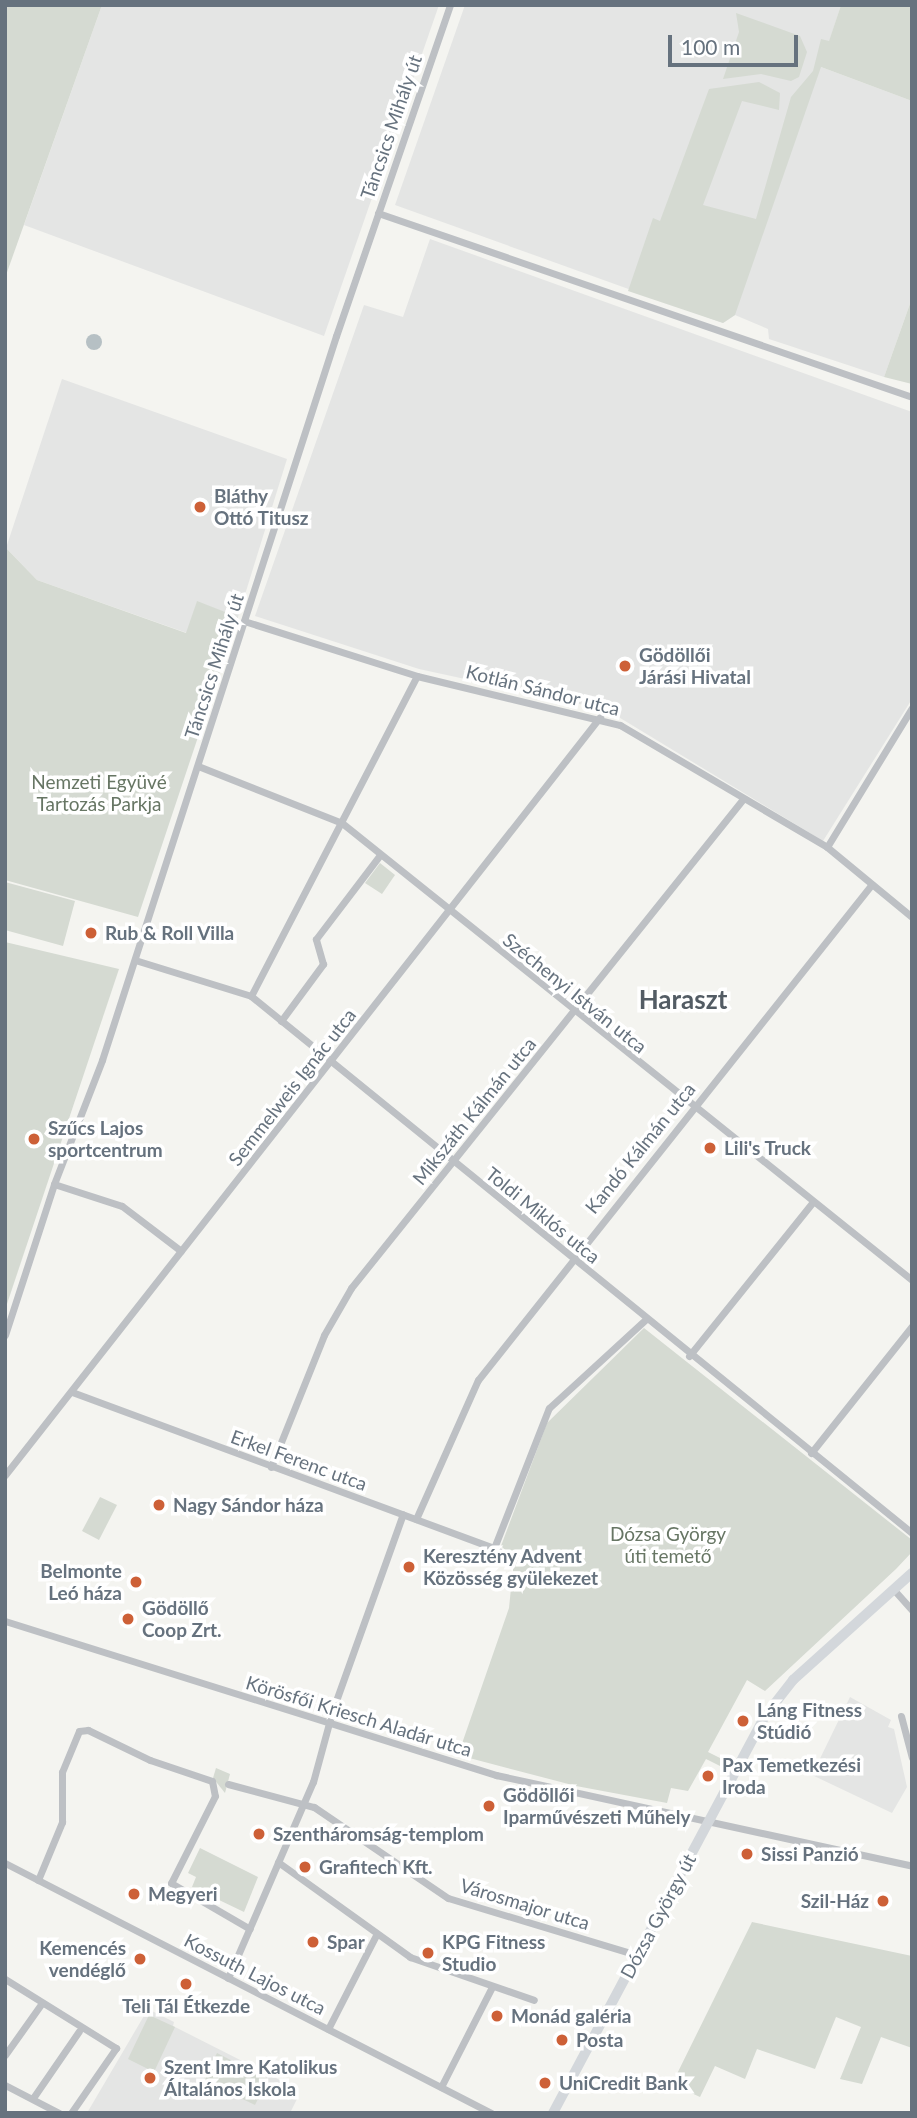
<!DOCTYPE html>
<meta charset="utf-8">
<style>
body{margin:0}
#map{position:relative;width:917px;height:2118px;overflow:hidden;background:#f4f4f0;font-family:Lato,sans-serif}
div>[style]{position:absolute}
.built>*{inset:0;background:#e4e5e4}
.green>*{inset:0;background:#d5dad2}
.water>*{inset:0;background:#b6c0c4}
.round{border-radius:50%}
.street>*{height:7px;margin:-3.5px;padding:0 3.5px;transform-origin:3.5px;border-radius:3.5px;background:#bdc0c4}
.secondary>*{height:10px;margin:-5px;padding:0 5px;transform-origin:5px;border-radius:5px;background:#d3d7db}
.dots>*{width:19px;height:19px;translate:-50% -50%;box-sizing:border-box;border:4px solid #fff;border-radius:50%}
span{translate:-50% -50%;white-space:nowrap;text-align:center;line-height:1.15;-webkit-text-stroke:7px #fff;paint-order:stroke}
.street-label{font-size:19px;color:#66727e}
.poi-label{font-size:19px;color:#66727e;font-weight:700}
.left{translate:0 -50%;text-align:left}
.right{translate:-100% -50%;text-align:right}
.park-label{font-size:19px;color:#677664}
.district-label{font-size:26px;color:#535c64;font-weight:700}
.frame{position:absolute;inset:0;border:7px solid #66727e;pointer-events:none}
.scale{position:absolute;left:668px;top:35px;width:130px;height:32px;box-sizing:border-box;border:4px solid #66727e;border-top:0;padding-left:9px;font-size:21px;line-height:24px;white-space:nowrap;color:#66727e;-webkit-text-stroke:5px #fff;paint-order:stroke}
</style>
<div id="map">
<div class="built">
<div style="clip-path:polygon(102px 5px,439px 5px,324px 336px,24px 225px)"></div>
<div style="clip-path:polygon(465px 5px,841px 5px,821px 67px,912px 101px,912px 298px,884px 377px,769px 339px,768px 329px,735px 315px,723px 323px,395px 205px)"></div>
<div style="clip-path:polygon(430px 239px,912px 412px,912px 699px,823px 841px,607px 710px,419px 669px,255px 616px,364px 305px,403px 317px)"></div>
<div style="clip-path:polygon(62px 379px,287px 459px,238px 617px,197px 602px,187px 633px,37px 580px,6px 548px)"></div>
<div style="clip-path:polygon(850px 1697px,891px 1720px,888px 1727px,894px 1729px,907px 1787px,892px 1813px,812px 1775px)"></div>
<div style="clip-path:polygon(148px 2009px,174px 2022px,173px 2026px,278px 2079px,288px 2087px,286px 2093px,297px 2099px,290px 2113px,87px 2113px)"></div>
</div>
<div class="green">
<div style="clip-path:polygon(5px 5px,102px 5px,5px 278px)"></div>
<div style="clip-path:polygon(841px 5px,912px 5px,912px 101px,821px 67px,735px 315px,723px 323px,628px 291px,653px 218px,660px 221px,709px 89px,759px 82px,780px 93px,779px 110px,742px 101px,703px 205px,756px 219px,791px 97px,813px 71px,821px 39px,829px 41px)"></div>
<div style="clip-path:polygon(736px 13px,800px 36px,807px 52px,799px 77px,791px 81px,761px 74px,723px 79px,739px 32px)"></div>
<div style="clip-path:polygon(912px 298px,912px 384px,884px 377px)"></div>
<div style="clip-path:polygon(5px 547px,37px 580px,186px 633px,197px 601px,238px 617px,138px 917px,5px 880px)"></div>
<div style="clip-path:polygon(380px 863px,395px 875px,382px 894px,365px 883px)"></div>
<div style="clip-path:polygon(5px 882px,75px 901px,63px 946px,5px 930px)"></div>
<div style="clip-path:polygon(5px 942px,119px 969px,5px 1310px)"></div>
<div style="clip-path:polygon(644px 1328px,912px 1540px,912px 1552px,896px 1569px,765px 1691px,747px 1680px,708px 1752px,724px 1760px,720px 1766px,706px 1759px,688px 1791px,671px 1788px,667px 1803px,576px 1786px,458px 1755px,509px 1608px,514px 1558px,501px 1546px,547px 1423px)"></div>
<div style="clip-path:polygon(100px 1497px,117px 1505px,99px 1540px,82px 1531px)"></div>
<div style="clip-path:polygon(216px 1768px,230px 1774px,225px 1793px,213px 1778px)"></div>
<div style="clip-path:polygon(200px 1848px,258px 1877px,244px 1912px,192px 1887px,196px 1877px,188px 1873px)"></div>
<div style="clip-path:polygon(752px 1922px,912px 1956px,912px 2048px,881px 2037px,862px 2084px,840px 2079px,861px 2027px,836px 2017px,815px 2069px,757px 2049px,745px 2079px,715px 2066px,700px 2097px,672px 2084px)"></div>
<div style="clip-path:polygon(149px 2015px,175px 2027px,154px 2072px,128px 2059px)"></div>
<div style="clip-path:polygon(217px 2053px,268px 2079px,255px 2105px,203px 2080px)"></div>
</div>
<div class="water">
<div class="round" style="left:86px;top:334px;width:16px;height:16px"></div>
</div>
<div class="street">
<div style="left:378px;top:213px;width:565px;rotate:19.01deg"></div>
<div style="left:244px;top:621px;width:182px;rotate:17.6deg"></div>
<div style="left:417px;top:676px;width:209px;rotate:13.6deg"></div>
<div style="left:620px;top:725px;width:240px;rotate:30.5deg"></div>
<div style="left:827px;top:847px;width:110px;rotate:39.5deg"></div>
<div style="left:198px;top:766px;width:155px;rotate:21.6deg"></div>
<div style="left:342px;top:823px;width:731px;rotate:38.72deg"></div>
<div style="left:827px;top:847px;width:163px;rotate:-58.6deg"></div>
<div style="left:135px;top:960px;width:121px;rotate:17.2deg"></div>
<div style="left:251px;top:996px;width:852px;rotate:39.09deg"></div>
<div style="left:251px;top:996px;width:360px;rotate:-62.6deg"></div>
<div style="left:281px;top:1021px;width:71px;rotate:-53.6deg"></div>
<div style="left:323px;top:964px;width:26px;rotate:-106deg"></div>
<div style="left:316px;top:939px;width:106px;rotate:-52.7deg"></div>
<div style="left:54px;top:1184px;width:71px;rotate:17.9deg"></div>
<div style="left:122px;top:1206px;width:74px;rotate:37.3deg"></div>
<div style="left:5px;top:1335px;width:159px;rotate:-72deg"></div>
<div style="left:54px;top:1184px;width:133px;rotate:-68.8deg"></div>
<div style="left:102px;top:1060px;width:761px;rotate:-72.09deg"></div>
<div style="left:336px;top:336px;width:350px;rotate:-71deg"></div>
<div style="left:689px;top:1356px;width:196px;rotate:-51.2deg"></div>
<div style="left:72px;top:1392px;width:450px;rotate:20.3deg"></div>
<div style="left:494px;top:1548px;width:23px;rotate:34deg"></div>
<div style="left:811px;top:1453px;width:162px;rotate:-51.5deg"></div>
<div style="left:271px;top:1467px;width:142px;rotate:-68.1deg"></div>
<div style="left:324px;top:1335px;width:54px;rotate:-60.1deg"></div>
<div style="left:351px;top:1288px;width:627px;rotate:-51.28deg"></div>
<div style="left:5px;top:1475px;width:964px;rotate:-51.87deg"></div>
<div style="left:416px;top:1519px;width:152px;rotate:-66deg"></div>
<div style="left:478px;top:1380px;width:633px;rotate:-51.54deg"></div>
<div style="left:494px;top:1548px;width:150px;rotate:-68.6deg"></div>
<div style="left:549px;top:1408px;width:130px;rotate:-42.5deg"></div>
<div style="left:894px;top:1590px;width:27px;rotate:48deg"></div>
<div style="left:5px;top:1621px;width:515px;rotate:17.41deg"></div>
<div style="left:496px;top:1775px;width:426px;rotate:12.3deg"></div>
<div style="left:901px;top:1716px;width:43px;rotate:75.3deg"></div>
<div style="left:228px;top:1784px;width:89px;rotate:15deg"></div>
<div style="left:314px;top:1807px;width:162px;rotate:34.2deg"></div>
<div style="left:448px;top:1898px;width:197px;rotate:16.8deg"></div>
<div style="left:278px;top:1862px;width:163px;rotate:35.7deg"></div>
<div style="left:410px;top:1957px;width:131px;rotate:19.1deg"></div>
<div style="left:5px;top:1863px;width:547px;rotate:27.22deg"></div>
<div style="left:38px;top:1880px;width:63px;rotate:-67.5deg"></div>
<div style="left:62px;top:1822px;width:50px;rotate:-90deg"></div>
<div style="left:62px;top:1772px;width:44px;rotate:-67.5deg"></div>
<div style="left:79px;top:1731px;width:9px;rotate:-6deg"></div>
<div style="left:88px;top:1730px;width:69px;rotate:25.8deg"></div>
<div style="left:150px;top:1760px;width:65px;rotate:18.7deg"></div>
<div style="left:212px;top:1781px;width:15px;rotate:79deg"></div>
<div style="left:215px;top:1796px;width:97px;rotate:116.8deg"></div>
<div style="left:171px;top:1883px;width:91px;rotate:30.2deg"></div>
<div style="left:228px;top:1978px;width:214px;rotate:-66.6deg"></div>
<div style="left:313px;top:1782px;width:73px;rotate:-74.8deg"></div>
<div style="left:332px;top:1712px;width:210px;rotate:-70.3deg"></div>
<div style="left:5px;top:1979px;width:131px;rotate:31.9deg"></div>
<div style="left:116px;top:2048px;width:79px;rotate:124.7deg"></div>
<div style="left:328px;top:2029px;width:106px;rotate:-62.9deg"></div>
<div style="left:5px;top:2055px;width:64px;rotate:-54.6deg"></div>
<div style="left:5px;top:2085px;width:61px;rotate:27.4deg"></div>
<div style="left:441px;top:2087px;width:112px;rotate:-63deg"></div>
<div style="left:33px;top:2098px;width:81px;rotate:-55.5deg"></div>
</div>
<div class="secondary">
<div style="left:553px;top:2113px;width:450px;rotate:-61.9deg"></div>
<div style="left:765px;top:1716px;width:46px;rotate:-52.1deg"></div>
<div style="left:793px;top:1680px;width:160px;rotate:-42deg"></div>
</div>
<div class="dots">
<div style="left:200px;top:507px;background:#cd6037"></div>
<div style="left:625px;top:666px;background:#cd6037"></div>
<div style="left:91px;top:933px;background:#cd6037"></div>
<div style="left:34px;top:1139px;background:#cd6037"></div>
<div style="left:710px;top:1148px;background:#cd6037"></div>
<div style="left:159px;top:1505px;background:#cd6037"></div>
<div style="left:409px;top:1567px;background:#cd6037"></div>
<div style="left:136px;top:1582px;background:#cd6037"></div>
<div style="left:128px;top:1619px;background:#cd6037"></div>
<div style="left:743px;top:1721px;background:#cd6037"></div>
<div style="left:708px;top:1776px;background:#cd6037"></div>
<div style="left:489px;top:1806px;background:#cd6037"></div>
<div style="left:259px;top:1834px;background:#cd6037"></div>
<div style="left:747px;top:1854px;background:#cd6037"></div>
<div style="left:305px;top:1867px;background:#cd6037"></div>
<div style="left:134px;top:1894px;background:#cd6037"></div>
<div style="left:883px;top:1901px;background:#cd6037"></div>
<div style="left:313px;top:1942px;background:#cd6037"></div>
<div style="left:428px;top:1953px;background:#cd6037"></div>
<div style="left:140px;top:1959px;background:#cd6037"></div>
<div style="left:186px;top:1984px;background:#cd6037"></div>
<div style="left:497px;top:2016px;background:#cd6037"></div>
<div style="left:562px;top:2040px;background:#cd6037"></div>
<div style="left:150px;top:2078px;background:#cd6037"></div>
<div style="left:545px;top:2083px;background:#cd6037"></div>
</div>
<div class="street-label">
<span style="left:391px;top:127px;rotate:-71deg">Táncsics Mihály út</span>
<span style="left:214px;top:666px;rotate:-72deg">Táncsics Mihály út</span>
<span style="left:543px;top:690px;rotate:14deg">Kotlán Sándor utca</span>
<span style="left:575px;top:993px;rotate:39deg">Széchenyi István utca</span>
<span style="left:292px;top:1087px;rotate:-52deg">Semmelweis Ignác utca</span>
<span style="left:474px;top:1111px;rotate:-51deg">Mikszáth Kálmán utca</span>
<span style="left:640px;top:1148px;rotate:-51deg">Kandó Kálmán utca</span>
<span style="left:543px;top:1215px;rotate:39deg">Toldi Miklós utca</span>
<span style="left:299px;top:1460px;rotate:20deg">Erkel Ferenc utca</span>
<span style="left:359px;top:1716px;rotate:17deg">Körösfői Kriesch Aladár utca</span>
<span style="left:525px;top:1904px;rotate:17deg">Városmajor utca</span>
<span style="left:658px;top:1916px;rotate:-62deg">Dózsa György út</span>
<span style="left:255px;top:1974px;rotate:27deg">Kossuth Lajos utca</span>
</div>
<div class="poi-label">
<span class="left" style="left:214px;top:507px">Bláthy<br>Ottó Titusz</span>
<span class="left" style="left:639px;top:666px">Gödöllői<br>Járási Hivatal</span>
<span class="left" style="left:105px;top:933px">Rub &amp; Roll Villa</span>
<span class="left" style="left:48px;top:1139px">Szűcs Lajos<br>sportcentrum</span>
<span class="left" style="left:724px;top:1148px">Lili's Truck</span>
<span class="left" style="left:173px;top:1505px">Nagy Sándor háza</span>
<span class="left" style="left:423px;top:1567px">Keresztény Advent<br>Közösség gyülekezet</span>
<span class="right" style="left:122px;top:1582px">Belmonte<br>Leó háza</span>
<span class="left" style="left:142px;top:1619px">Gödöllő<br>Coop Zrt.</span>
<span class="left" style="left:757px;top:1721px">Láng Fitness<br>Stúdió</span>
<span class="left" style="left:722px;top:1776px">Pax Temetkezési<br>Iroda</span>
<span class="left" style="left:503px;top:1806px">Gödöllői<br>Iparművészeti Műhely</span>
<span class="left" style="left:273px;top:1834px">Szentháromság-templom</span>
<span class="left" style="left:761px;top:1854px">Sissi Panzió</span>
<span class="left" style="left:319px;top:1867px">Grafitech Kft.</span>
<span class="left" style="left:148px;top:1894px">Megyeri</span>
<span class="right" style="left:869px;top:1901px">Szil-Ház</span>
<span class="left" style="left:327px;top:1942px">Spar</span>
<span class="left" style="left:442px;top:1953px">KPG Fitness<br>Studio</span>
<span class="right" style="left:126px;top:1959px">Kemencés<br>vendéglő</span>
<span style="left:186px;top:2006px">Teli Tál Étkezde</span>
<span class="left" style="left:511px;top:2016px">Monád galéria</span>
<span class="left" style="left:576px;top:2040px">Posta</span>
<span class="left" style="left:164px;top:2078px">Szent Imre Katolikus<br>Általános Iskola</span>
<span class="left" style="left:559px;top:2083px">UniCredit Bank</span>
</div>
<div class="park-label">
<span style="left:99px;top:793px">Nemzeti Együvé<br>Tartozás Parkja</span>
<span style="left:668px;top:1545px">Dózsa György<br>úti temető</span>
</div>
<div class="district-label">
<span style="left:683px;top:1000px">Haraszt</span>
</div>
<div class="frame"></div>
<div class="scale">100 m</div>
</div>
